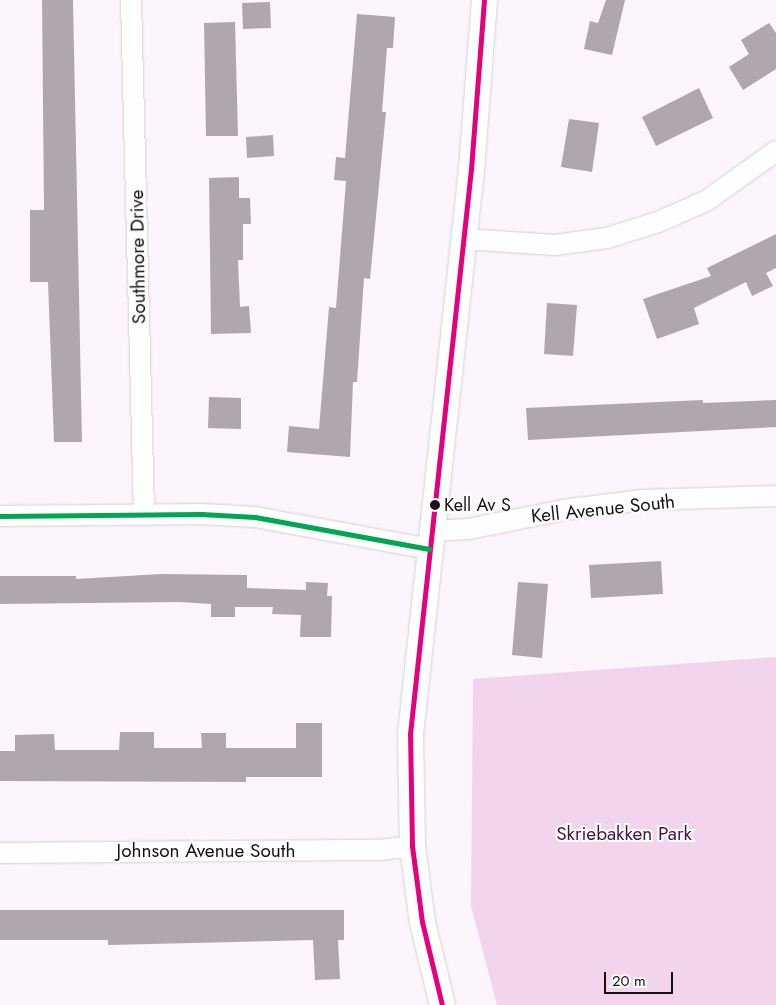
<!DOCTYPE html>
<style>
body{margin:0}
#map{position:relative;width:776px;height:1005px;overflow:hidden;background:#fcf5fb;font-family:Jost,sans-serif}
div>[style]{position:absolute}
.green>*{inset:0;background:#f2d5ec}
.building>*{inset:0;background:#b0a7ae}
.roads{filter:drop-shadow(0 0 1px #d8cfd6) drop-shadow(0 0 1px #d8cfd6)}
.minor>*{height:20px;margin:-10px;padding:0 10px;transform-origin:10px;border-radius:10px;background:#fffefe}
.tertiary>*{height:25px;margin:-12.5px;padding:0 12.5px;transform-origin:12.5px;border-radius:12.5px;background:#fffefe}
.bus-1>*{height:5px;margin:-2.5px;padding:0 2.5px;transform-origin:2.5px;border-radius:2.5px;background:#e5007d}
.bus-2>*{height:5px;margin:-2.5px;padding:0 2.5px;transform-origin:2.5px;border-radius:2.5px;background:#00a651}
.dots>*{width:14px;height:14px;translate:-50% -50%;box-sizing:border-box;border:2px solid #fff;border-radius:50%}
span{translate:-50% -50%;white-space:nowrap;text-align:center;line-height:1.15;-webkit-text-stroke:4px #fff;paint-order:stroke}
.bus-label{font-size:18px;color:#190f17}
.left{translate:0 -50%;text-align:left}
.street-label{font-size:19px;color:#190f17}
.park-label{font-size:19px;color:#491142}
.scale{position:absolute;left:604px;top:972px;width:69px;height:22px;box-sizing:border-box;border:2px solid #190f17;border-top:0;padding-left:6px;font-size:15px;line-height:18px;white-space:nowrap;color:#190f17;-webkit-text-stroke:4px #fff;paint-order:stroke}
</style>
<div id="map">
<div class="green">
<div style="clip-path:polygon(776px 657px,776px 1005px,497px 1005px,471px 906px,473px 679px)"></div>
</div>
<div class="building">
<div style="clip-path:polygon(42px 0,73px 0,82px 442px,54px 442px,48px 282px,30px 282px,30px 210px,44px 210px)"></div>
<div style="clip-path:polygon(606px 0,625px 0,612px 55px,584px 49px,590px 21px,598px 23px)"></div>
<div style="clip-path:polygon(270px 2px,271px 28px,243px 29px,242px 3px)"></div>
<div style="clip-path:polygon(357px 14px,395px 17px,393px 48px,387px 48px,382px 112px,386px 112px,370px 279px,364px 278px,357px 382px,353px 382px,350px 457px,287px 452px,289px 426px,319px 429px,329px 307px,336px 308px,346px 181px,334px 180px,336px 157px,345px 158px)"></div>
<div style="clip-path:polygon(235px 22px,238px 136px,206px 136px,204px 23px)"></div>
<div style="clip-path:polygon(769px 23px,776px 33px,776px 69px,743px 90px,729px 67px,749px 54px,741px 40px)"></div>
<div style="clip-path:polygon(699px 88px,713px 118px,656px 146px,642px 117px)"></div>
<div style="clip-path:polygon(569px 119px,599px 123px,592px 172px,561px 167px)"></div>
<div style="clip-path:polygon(273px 135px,274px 156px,247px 158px,246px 137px)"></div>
<div style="clip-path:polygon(239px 177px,239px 198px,250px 198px,251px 224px,243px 224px,243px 260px,238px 260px,240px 307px,249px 306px,251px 333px,211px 334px,209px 178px)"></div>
<div style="clip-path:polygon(776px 234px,776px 268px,766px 273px,773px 286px,752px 296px,746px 282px,694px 308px,699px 324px,657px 339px,643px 299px,711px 276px,707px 268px)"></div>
<div style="clip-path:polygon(547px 303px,577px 305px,573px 356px,544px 354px)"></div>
<div style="clip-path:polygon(209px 397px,241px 398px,241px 429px,208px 428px)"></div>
<div style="clip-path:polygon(703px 400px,703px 403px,776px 400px,776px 427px,528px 440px,526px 408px)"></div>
<div style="clip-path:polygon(661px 561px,663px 594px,591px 598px,589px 565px)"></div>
<div style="clip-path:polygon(161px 574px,247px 575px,247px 588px,306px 590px,306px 582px,328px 583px,327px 596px,332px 596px,331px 637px,300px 637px,301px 615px,272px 614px,273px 607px,235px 607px,235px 617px,211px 617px,211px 604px,180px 602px,0 604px,0 576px,76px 576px,76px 579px)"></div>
<div style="clip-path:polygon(518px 582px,548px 584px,542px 658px,512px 655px)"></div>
<div style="clip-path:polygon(296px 723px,322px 723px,322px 777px,246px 777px,246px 782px,0 781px,0 751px,15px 751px,15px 735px,54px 734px,55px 750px,119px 750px,120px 732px,154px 732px,154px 748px,202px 748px,201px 733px,226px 733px,226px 748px,296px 748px)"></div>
<div style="clip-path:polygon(0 910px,344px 910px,344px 940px,338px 940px,340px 979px,315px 980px,313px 940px,108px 945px,108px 940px,0 940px)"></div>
</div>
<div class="roads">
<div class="minor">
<div style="left:131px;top:0;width:515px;rotate:88.55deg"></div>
<div style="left:464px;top:239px;width:91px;rotate:3.8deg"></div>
<div style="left:555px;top:245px;width:52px;rotate:-7.7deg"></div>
<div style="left:607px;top:238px;width:53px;rotate:-17.4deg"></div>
<div style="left:658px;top:222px;width:52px;rotate:-23.6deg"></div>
<div style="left:706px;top:201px;width:86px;rotate:-35.5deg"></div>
<div style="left:0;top:516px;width:201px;rotate:-0.6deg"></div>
<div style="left:201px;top:514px;width:54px;rotate:3.2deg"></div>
<div style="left:255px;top:517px;width:177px;rotate:10.4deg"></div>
<div style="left:431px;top:531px;width:38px;rotate:-3deg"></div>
<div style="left:469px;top:529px;width:96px;rotate:-11.4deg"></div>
<div style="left:563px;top:510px;width:81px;rotate:-7.1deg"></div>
<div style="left:643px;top:500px;width:133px;rotate:-1.7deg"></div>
<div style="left:0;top:853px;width:380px;rotate:-0.5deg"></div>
<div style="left:380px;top:850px;width:32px;rotate:-7deg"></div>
</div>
<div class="tertiary">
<div style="left:442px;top:1005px;width:85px;rotate:-103.5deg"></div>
<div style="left:422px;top:922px;width:77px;rotate:-97.5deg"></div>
<div style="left:412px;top:846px;width:112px;rotate:-91deg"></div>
<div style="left:410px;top:734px;width:568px;rotate:-83.84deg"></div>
<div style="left:471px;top:169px;width:169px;rotate:-85.6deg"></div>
</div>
</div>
<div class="bus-1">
<div style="left:442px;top:1005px;width:85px;rotate:-103.5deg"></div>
<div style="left:422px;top:922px;width:77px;rotate:-97.5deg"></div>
<div style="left:412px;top:846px;width:112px;rotate:-91deg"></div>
<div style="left:410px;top:734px;width:568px;rotate:-83.84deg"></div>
<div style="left:471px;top:169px;width:169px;rotate:-85.6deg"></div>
</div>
<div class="bus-2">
<div style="left:0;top:516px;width:201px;rotate:-0.6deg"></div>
<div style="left:201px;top:514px;width:54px;rotate:3.2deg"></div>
<div style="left:255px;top:517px;width:177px;rotate:10.4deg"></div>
</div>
<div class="dots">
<div style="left:435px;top:505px;background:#190f17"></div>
</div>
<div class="bus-label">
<span class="left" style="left:444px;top:505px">Kell Av S</span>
</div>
<div class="street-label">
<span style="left:138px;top:257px;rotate:-91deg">Southmore Drive</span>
<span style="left:603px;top:509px;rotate:-6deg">Kell Avenue South</span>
<span style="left:206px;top:851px">Johnson Avenue South</span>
</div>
<div class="park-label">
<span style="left:624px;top:834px">Skriebakken Park</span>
</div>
<div class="scale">20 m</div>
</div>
